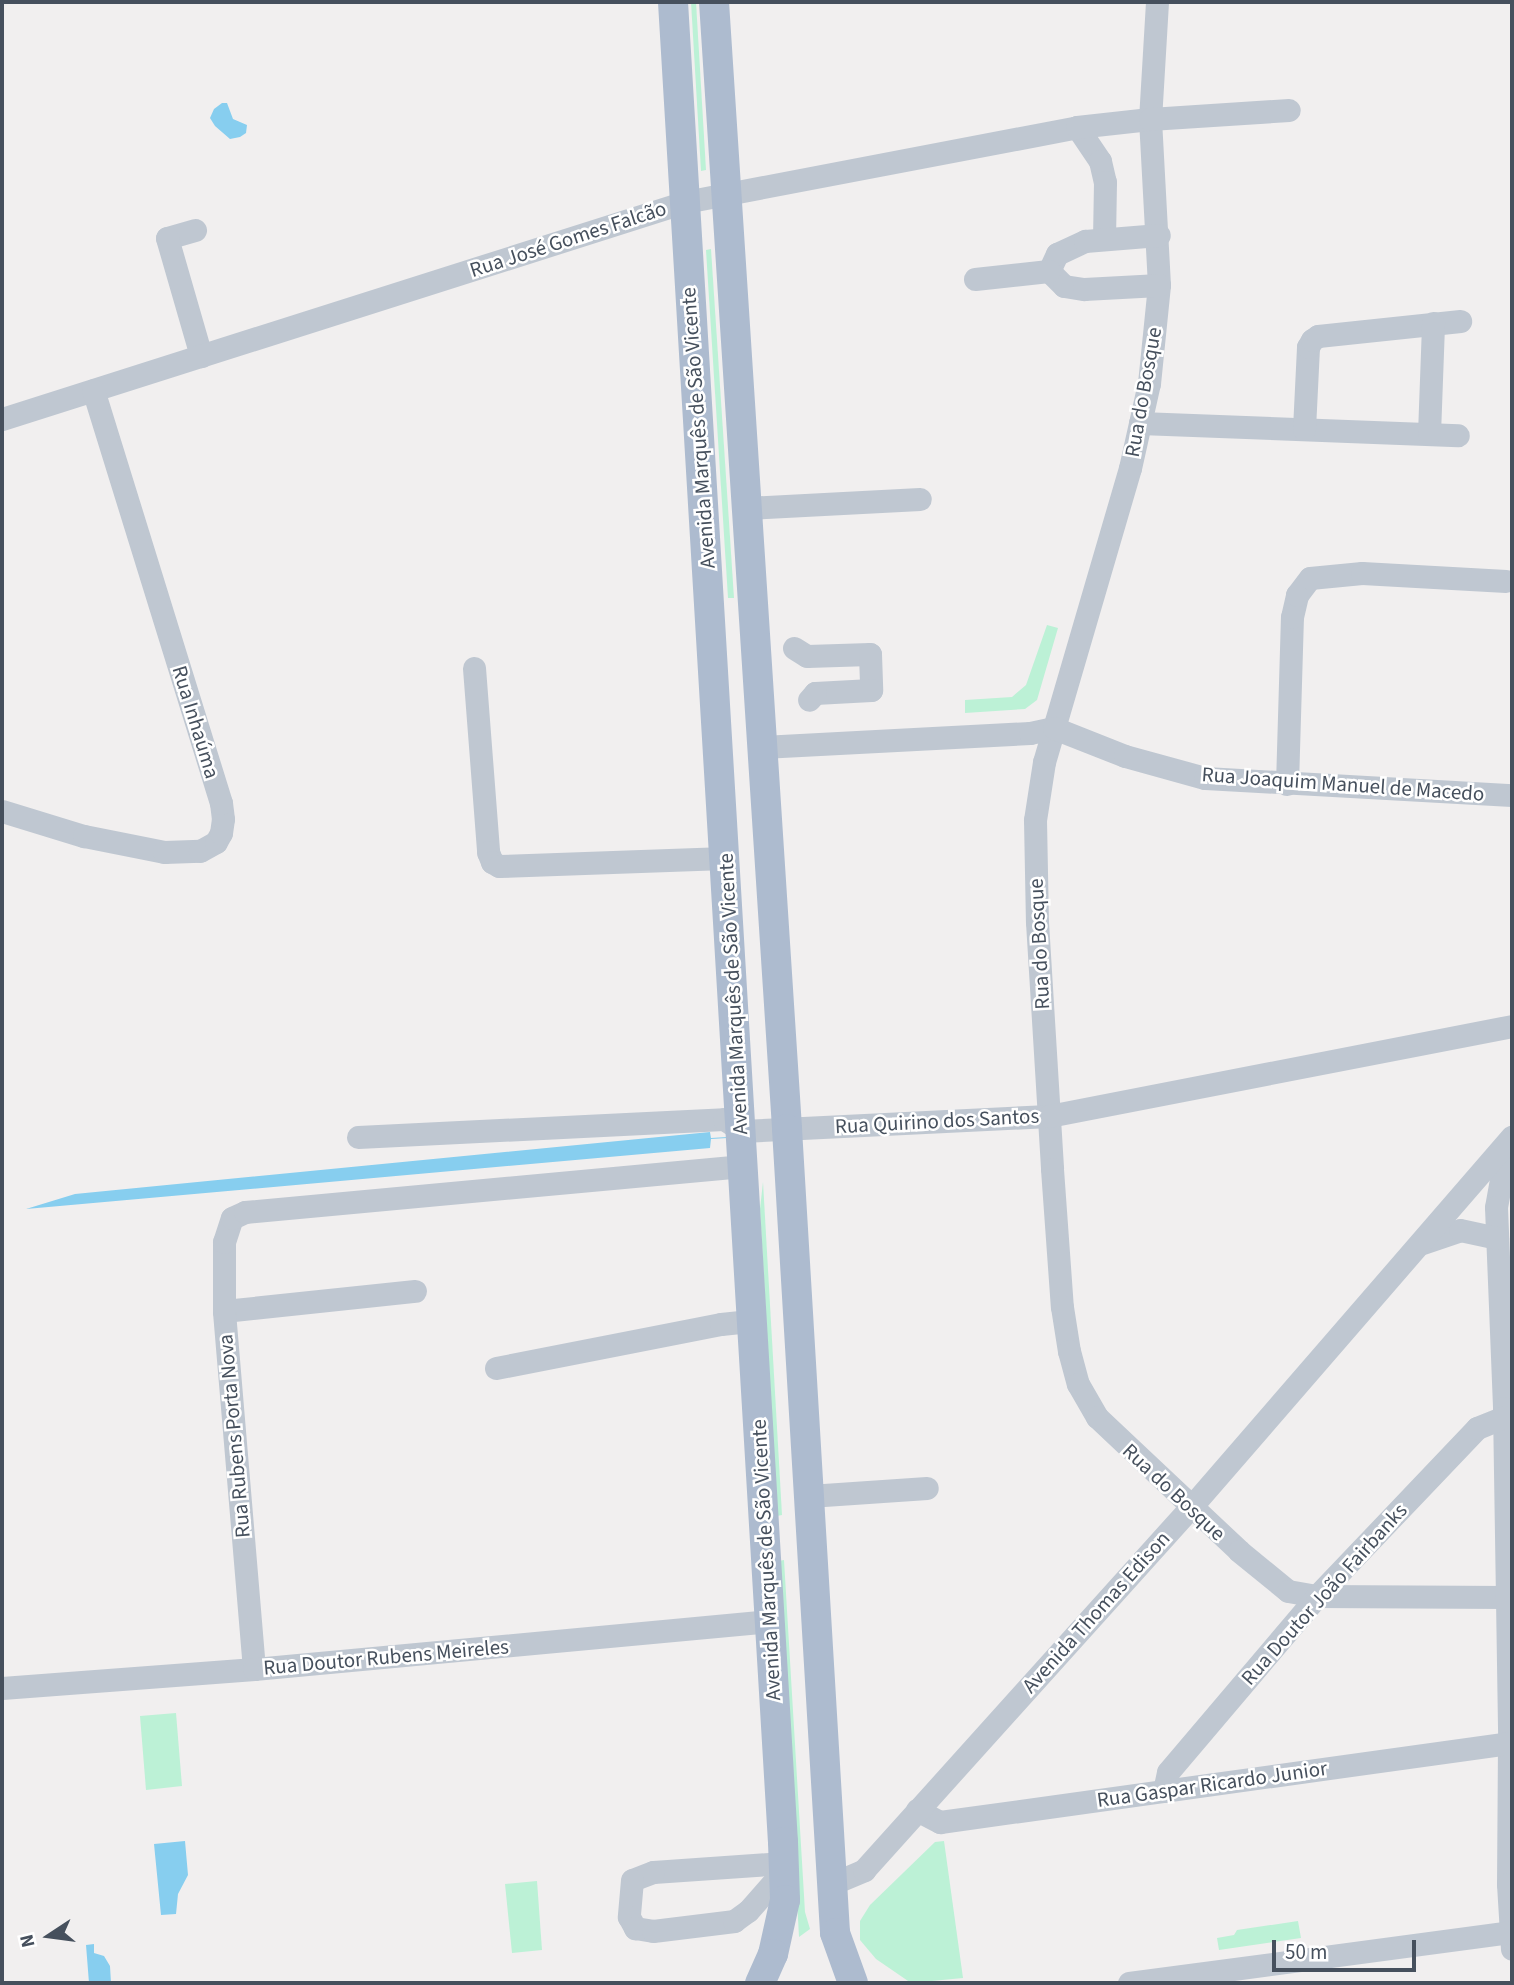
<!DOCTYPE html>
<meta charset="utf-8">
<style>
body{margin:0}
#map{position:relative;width:1514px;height:1985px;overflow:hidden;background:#f1efef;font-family:"Source Sans 3",sans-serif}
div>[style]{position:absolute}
.green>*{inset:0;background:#bcf1d6}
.water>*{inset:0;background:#87ceef}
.minor>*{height:23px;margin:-11.5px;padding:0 11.5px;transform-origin:11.5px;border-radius:11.5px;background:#bfc7d1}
.major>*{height:30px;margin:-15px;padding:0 15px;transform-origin:15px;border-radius:15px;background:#adbbcf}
span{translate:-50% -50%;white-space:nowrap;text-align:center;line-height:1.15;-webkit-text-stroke:5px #fff;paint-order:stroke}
.street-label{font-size:21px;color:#46505d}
.frame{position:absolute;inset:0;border:4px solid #46505d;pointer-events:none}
.north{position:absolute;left:14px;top:1901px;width:70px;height:70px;-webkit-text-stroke:5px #fff;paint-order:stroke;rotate:257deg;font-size:19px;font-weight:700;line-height:28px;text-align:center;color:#46505d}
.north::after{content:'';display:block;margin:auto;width:24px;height:32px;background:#46505d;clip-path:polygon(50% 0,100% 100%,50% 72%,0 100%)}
.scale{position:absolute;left:1272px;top:1940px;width:144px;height:32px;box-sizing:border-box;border:4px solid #46505d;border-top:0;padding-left:9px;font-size:21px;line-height:24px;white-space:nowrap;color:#46505d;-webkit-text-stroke:5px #fff;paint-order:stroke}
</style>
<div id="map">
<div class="green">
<div style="clip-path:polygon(691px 2px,696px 2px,706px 170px,701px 171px)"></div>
<div style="clip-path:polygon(711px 249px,734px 598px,728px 598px,706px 250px)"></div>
<div style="clip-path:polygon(1047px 625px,1058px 628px,1037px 700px,1025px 709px,965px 713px,965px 700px,1012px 697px,1026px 685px)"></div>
<div style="clip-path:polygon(763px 1182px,782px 1515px,777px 1516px,760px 1209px)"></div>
<div style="clip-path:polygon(784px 1560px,805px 1912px,810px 1929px,799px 1937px,779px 1561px)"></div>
<div style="clip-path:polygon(176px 1713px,182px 1786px,146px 1790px,140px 1716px)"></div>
<div style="clip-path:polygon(944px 1841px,963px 1978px,911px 1983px,876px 1959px,860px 1940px,860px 1921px,870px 1905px,935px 1842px)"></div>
<div style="clip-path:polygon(537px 1881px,542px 1950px,512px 1953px,505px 1884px)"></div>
<div style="clip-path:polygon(1298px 1921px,1301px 1938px,1219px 1950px,1217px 1938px,1234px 1935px,1237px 1930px)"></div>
</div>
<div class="water">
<div style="clip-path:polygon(222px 103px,227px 103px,233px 119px,247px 125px,246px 133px,240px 137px,230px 139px,215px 126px,210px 118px,214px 109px)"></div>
<div style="clip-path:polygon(1044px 1118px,711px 1139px,710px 1148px,26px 1209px,75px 1194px,710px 1132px,711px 1138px)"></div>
<div style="clip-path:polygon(185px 1841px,188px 1875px,178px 1894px,176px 1914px,161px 1915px,154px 1844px)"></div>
<div style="clip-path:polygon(94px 1944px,94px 1953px,104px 1956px,110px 1966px,111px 1983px,89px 1983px,86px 1945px)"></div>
</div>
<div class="minor">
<div style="left:1157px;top:2px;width:117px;rotate:93.4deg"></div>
<div style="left:1150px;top:119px;width:166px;rotate:86.9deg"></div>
<div style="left:1159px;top:285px;width:99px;rotate:95.8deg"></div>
<div style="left:1149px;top:383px;width:87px;rotate:102.6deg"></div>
<div style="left:1130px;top:468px;width:306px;rotate:106.3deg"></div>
<div style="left:1044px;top:762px;width:59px;rotate:98.8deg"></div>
<div style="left:1035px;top:820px;width:102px;rotate:88.9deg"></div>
<div style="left:1037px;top:922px;width:247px;rotate:86.5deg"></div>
<div style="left:1052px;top:1169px;width:138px;rotate:85.9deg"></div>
<div style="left:1062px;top:1307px;width:45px;rotate:81deg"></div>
<div style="left:1069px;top:1351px;width:34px;rotate:75deg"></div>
<div style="left:1078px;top:1384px;width:38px;rotate:60deg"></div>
<div style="left:1097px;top:1417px;width:195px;rotate:43.3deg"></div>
<div style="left:1239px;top:1551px;width:63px;rotate:39.2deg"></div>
<div style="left:1288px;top:1591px;width:29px;rotate:10deg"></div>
<div style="left:1317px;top:1596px;width:190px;rotate:0.3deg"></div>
<div style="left:1077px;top:127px;width:41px;rotate:55.9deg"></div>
<div style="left:1100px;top:161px;width:22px;rotate:77deg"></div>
<div style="left:1105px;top:182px;width:57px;rotate:91deg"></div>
<div style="left:195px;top:230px;width:29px;rotate:164deg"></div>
<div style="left:167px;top:238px;width:123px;rotate:73.9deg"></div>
<div style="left:1049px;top:271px;width:19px;rotate:-65deg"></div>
<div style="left:1057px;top:254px;width:31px;rotate:-25deg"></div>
<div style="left:1085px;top:241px;width:74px;rotate:-4.6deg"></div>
<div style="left:1049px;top:271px;width:21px;rotate:45deg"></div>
<div style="left:1064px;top:286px;width:20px;rotate:9deg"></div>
<div style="left:1084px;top:289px;width:75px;rotate:-3.1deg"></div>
<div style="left:975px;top:279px;width:74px;rotate:-6.2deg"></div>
<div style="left:2px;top:419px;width:717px;rotate:-17.63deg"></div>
<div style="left:685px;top:202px;width:399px;rotate:-10.8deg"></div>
<div style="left:1077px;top:127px;width:73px;rotate:-6.3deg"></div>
<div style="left:1150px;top:119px;width:139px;rotate:-3.7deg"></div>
<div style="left:1140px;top:423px;width:318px;rotate:2.2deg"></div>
<div style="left:1304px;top:429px;width:82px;rotate:-87.2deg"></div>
<div style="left:1308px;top:347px;width:8px;rotate:-60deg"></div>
<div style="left:1312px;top:340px;width:7px;rotate:-34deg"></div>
<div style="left:1318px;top:336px;width:143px;rotate:-6deg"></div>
<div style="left:1429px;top:434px;width:111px;rotate:-87.9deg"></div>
<div style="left:747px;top:508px;width:173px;rotate:-3deg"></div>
<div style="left:794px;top:648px;width:15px;rotate:32deg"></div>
<div style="left:807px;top:656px;width:63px;rotate:-1.8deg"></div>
<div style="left:870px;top:654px;width:36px;rotate:88deg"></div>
<div style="left:871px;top:690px;width:56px;rotate:176.9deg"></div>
<div style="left:815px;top:693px;width:9px;rotate:131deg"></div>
<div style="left:474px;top:668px;width:185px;rotate:85.6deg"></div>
<div style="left:488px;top:852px;width:11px;rotate:68deg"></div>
<div style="left:492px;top:862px;width:8px;rotate:30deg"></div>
<div style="left:499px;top:866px;width:226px;rotate:-2deg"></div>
<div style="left:762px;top:747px;width:268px;rotate:-3deg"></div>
<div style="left:1030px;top:733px;width:25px;rotate:-12deg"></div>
<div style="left:1054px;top:728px;width:76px;rotate:21.5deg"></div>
<div style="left:1125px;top:756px;width:83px;rotate:15.4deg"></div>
<div style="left:1205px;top:778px;width:307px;rotate:3.2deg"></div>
<div style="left:1287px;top:784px;width:167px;rotate:-88.3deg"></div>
<div style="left:1292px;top:617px;width:23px;rotate:-77deg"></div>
<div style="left:1297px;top:595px;width:21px;rotate:-53deg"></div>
<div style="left:1310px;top:578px;width:52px;rotate:-5.5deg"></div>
<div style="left:1362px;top:573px;width:144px;rotate:3.2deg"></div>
<div style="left:2px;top:811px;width:86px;rotate:17deg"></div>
<div style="left:84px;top:836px;width:82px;rotate:11.3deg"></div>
<div style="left:164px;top:852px;width:36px;rotate:-2deg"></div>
<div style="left:200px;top:851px;width:18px;rotate:-29deg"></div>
<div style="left:216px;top:842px;width:10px;rotate:-61deg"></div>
<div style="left:221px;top:833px;width:14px;rotate:-82deg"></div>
<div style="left:223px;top:819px;width:16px;rotate:-97deg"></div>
<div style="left:221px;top:803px;width:432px;rotate:-107.2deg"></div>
<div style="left:358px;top:1137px;width:366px;rotate:-2.8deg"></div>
<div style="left:724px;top:1119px;width:22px;rotate:34deg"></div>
<div style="left:742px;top:1131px;width:307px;rotate:-2.8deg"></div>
<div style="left:1049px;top:1116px;width:472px;rotate:-11deg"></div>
<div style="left:1507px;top:1146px;width:62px;rotate:100.2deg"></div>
<div style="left:1496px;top:1207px;width:201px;rotate:87.7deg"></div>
<div style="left:1504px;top:1408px;width:335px;rotate:89.1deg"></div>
<div style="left:1509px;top:1743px;width:141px;rotate:90.4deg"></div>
<div style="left:1508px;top:1884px;width:65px;rotate:86.5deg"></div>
<div style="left:1423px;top:1243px;width:39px;rotate:-19deg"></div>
<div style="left:1460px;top:1230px;width:38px;rotate:12deg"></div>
<div style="left:224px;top:1311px;width:192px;rotate:-6deg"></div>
<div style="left:496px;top:1368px;width:229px;rotate:-11.1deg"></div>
<div style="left:721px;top:1324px;width:31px;rotate:-6deg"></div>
<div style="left:809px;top:1496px;width:118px;rotate:-3.9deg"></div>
<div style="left:254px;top:1669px;width:359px;rotate:-94.8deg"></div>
<div style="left:224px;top:1311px;width:69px;rotate:-90deg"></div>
<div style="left:224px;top:1242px;width:25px;rotate:-72deg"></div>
<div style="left:232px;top:1218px;width:14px;rotate:-25deg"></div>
<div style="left:245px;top:1212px;width:500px;rotate:-5.28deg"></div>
<div style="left:2px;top:1688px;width:253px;rotate:-4.3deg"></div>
<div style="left:254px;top:1669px;width:518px;rotate:-5.31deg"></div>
<div style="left:1164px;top:1791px;width:19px;rotate:-78deg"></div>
<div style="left:1168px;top:1772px;width:231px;rotate:-49.7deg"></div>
<div style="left:1317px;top:1596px;width:232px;rotate:-46.4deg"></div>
<div style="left:1477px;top:1428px;width:29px;rotate:-22deg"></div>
<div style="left:917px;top:1810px;width:26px;rotate:28deg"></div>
<div style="left:940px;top:1822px;width:574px;rotate:-7.9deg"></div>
<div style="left:783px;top:1863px;width:130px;rotate:176deg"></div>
<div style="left:653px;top:1872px;width:22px;rotate:159deg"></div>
<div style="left:632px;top:1880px;width:37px;rotate:95deg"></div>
<div style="left:629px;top:1917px;width:13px;rotate:61deg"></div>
<div style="left:635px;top:1928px;width:18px;rotate:9deg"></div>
<div style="left:653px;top:1931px;width:82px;rotate:-7deg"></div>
<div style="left:734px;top:1921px;width:17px;rotate:-36deg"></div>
<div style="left:748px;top:1911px;width:55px;rotate:-48.7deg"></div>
<div style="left:834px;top:1883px;width:33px;rotate:-23deg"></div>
<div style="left:864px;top:1870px;width:489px;rotate:-48deg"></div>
<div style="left:1191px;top:1507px;width:490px;rotate:-49.1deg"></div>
<div style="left:1129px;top:1983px;width:386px;rotate:-7.6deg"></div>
</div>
<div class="major">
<div style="left:673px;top:2px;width:1843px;rotate:86.58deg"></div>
<div style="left:783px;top:1842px;width:58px;rotate:88deg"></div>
<div style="left:785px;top:1900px;width:55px;rotate:102.5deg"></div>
<div style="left:773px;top:1954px;width:32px;rotate:114deg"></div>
<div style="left:714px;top:2px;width:1129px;rotate:86.29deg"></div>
<div style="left:787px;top:1129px;width:805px;rotate:86.58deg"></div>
<div style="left:835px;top:1933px;width:53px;rotate:70.2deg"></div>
</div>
<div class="street-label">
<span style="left:568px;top:239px;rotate:-18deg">Rua José Gomes Falcão</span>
<span style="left:1143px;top:392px;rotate:-80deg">Rua do Bosque</span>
<span style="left:698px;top:428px;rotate:-94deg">Avenida Marquês de São Vicente</span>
<span style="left:196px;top:722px;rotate:73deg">Rua Inhaúma</span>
<span style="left:1343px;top:784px;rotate:4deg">Rua Joaquim Manuel de Macedo</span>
<span style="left:1039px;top:944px;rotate:-93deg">Rua do Bosque</span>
<span style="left:733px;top:994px;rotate:-93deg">Avenida Marquês de São Vicente</span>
<span style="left:937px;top:1121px;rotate:-3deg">Rua Quirino dos Santos</span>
<span style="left:234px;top:1436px;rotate:-95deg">Rua Rubens Porta Nova</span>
<span style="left:1174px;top:1492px;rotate:43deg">Rua do Bosque</span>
<span style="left:766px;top:1560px;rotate:-93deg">Avenida Marquês de São Vicente</span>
<span style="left:1324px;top:1594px;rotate:-48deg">Rua Doutor João Fairbanks</span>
<span style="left:1096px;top:1612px;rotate:-48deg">Avenida Thomas Edison</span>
<span style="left:386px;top:1657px;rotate:-5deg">Rua Doutor Rubens Meireles</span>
<span style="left:1212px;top:1784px;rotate:-8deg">Rua Gaspar Ricardo Junior</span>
</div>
<div class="frame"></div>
<div class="north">N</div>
<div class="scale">50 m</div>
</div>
